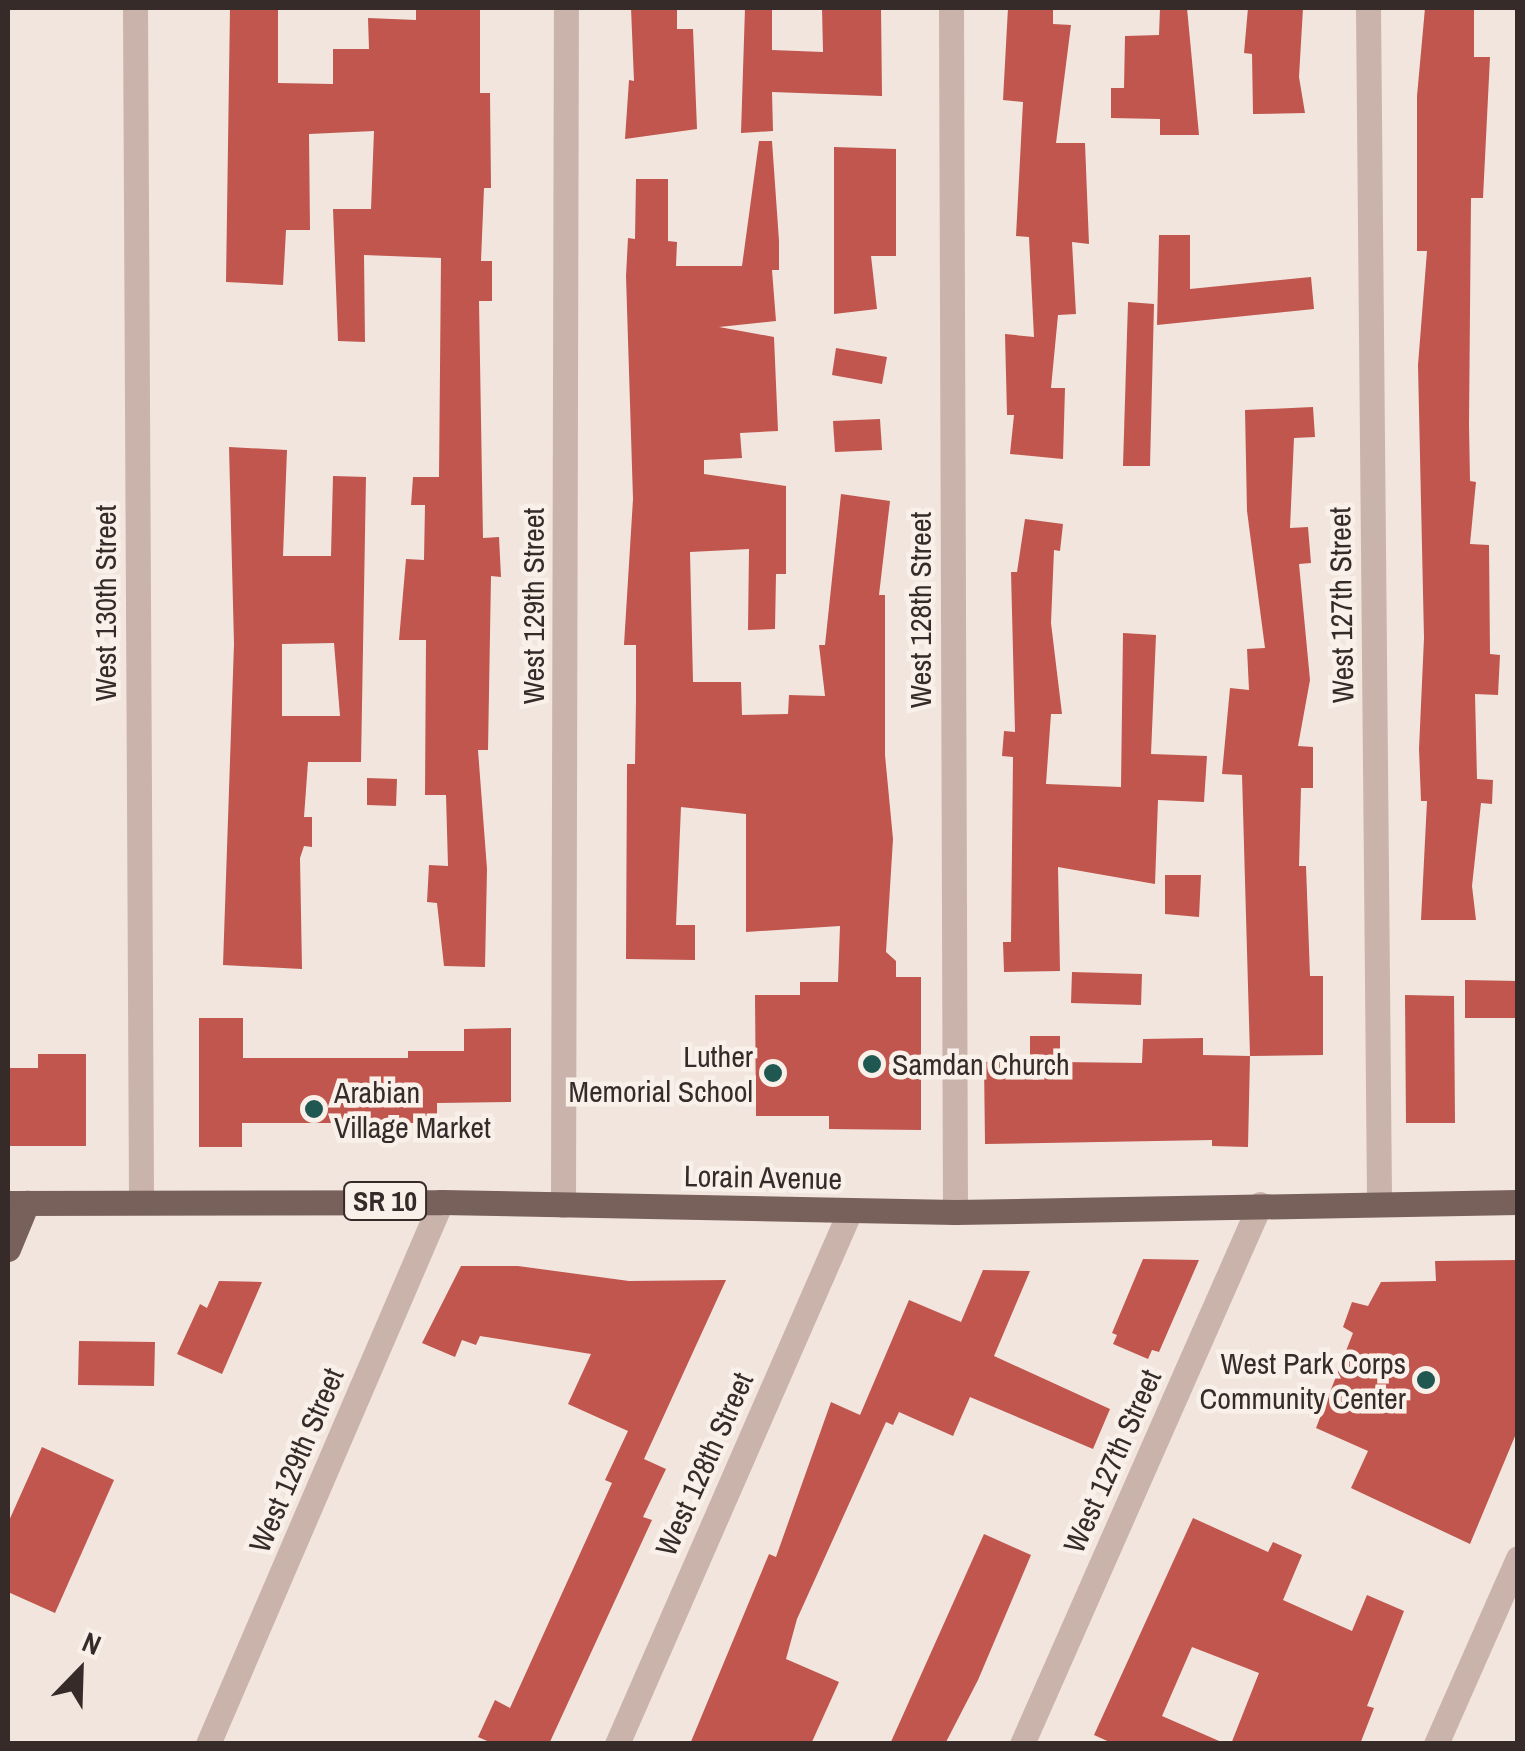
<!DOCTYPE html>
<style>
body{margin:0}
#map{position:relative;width:1525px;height:1751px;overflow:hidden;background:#f1e5de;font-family:"Archivo Narrow",sans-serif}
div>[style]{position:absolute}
.building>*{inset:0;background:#c0564d}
.minor>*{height:25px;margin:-12.5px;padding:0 12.5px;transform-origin:12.5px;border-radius:12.5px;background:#c9b3aa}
.major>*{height:25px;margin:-12.5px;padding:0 12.5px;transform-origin:12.5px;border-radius:12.5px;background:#78605b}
.dots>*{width:28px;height:28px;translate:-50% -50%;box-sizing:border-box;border:5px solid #f9f0ea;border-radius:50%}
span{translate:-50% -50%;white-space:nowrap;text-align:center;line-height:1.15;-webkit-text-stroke:9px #f9f0ea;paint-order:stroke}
.shield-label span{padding:2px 8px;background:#f9f0ea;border:2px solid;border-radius:8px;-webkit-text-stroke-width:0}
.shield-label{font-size:28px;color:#372b29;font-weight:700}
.street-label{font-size:30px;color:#372b29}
.poi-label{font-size:30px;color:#372b29}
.right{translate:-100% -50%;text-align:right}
.left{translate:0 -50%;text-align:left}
.frame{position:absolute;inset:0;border:10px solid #372b29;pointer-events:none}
.north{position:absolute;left:30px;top:1621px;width:100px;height:100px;-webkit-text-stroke:8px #f9f0ea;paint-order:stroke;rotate:23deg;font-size:28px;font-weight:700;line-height:40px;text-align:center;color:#372b29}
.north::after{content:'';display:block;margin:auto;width:35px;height:45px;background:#372b29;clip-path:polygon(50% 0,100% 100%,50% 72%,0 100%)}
</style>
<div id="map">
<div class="building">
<div style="clip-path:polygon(230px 8px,278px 8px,278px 83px,333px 84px,333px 49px,369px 49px,368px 18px,416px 20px,416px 8px,480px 8px,480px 93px,490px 93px,491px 188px,484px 188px,481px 261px,492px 261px,492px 301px,479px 301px,483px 538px,499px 537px,501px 577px,491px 576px,488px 750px,478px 750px,487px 869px,485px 967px,444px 966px,437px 903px,427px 902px,429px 865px,448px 866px,446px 795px,425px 795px,426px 640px,399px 640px,406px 559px,424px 560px,425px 505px,411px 505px,413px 477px,439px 477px,441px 258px,364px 255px,365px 342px,338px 341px,333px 209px,371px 209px,374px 131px,309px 134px,310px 230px,286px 230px,283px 285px,226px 282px)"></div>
<div style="clip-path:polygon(631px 8px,677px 8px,677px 29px,693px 29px,697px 129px,625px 139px,629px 80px,634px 81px)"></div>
<div style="clip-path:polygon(745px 8px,772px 8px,772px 50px,823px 52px,822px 8px,881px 8px,882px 96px,772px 92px,773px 131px,741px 133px)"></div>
<div style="clip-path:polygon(1008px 8px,1053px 8px,1053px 24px,1071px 25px,1056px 143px,1085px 143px,1089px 244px,1072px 242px,1076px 314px,1058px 315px,1051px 388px,1065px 388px,1063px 459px,1010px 454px,1014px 415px,1007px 415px,1005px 334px,1034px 337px,1029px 237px,1016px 236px,1023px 102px,1003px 100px)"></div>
<div style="clip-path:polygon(1160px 8px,1187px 8px,1199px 135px,1160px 135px,1160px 119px,1111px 118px,1111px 88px,1124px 88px,1125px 36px,1159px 35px)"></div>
<div style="clip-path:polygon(1248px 8px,1303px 8px,1299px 77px,1305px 113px,1253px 114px,1252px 54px,1244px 53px)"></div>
<div style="clip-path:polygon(1425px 8px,1474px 8px,1474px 57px,1490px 57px,1483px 198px,1471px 198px,1469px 425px,1470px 481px,1476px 482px,1470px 544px,1489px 545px,1490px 654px,1500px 655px,1498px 695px,1475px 694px,1477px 779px,1493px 780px,1492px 804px,1481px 803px,1472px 886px,1476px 920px,1421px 920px,1427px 801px,1421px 801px,1419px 749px,1424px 638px,1418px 365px,1427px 251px,1417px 251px,1417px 96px)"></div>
<div style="clip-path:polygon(759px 141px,772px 141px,779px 241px,779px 270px,772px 270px,776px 321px,719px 327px,774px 337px,778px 431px,740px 433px,742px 458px,704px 460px,704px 474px,786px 486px,786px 574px,776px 574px,775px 629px,748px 630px,749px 549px,690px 552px,693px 682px,741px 682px,742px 715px,788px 714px,789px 695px,825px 696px,819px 645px,825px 645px,841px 494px,890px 501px,879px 595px,885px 595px,885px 755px,893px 839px,886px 952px,896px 961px,896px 977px,921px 977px,921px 1130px,829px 1129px,829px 1116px,756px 1116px,755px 995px,800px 995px,800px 982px,838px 982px,840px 926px,746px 932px,746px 814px,681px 807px,676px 925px,695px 925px,695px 960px,626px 959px,627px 764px,635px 764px,636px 700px,636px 645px,624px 645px,633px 499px,626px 276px,628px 238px,635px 239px,636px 179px,668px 179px,668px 241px,677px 242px,676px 266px,742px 266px)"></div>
<div style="clip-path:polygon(834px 147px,896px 149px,896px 256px,871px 256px,877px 309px,834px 314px)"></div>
<div style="clip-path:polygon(1159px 235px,1190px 235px,1190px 289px,1311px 277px,1314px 309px,1157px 325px)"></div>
<div style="clip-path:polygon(1128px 302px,1154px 304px,1150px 466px,1123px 466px)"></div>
<div style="clip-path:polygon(836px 348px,887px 357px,882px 384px,832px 375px)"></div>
<div style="clip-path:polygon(1313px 407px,1315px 437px,1294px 438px,1290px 528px,1308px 527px,1311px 563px,1299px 564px,1310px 680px,1298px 746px,1313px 747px,1313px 788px,1301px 788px,1299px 866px,1306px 866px,1310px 976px,1323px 976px,1323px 1055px,1250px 1056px,1242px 775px,1222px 774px,1230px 688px,1249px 690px,1247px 649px,1265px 648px,1247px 511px,1245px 410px)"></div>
<div style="clip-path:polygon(880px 419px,882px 450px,835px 452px,833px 421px)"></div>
<div style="clip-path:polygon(evenodd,229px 447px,287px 450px,283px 556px,331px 556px,333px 476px,366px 477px,361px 762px,308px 762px,304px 817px,312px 817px,312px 847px,304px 846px,300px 858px,302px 969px,223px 965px,234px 644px,229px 447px,334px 643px,340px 716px,282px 716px,282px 644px,334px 643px)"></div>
<div style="clip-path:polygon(1025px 519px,1063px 524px,1060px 551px,1054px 550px,1051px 623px,1062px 714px,1051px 714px,1046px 784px,1121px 787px,1123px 633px,1156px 635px,1151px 754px,1207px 756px,1204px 802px,1158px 800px,1155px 884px,1058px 867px,1060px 971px,1004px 972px,1003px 942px,1011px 942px,1013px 757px,1002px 756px,1004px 731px,1015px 732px,1011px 572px,1017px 572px)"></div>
<div style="clip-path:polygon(367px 778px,397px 779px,396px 806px,367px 805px)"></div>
<div style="clip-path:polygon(1165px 875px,1201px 875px,1199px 917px,1165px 914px)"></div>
<div style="clip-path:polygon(1072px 972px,1142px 974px,1141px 1005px,1071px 1003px)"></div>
<div style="clip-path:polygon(1465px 980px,1518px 981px,1518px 1018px,1465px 1018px)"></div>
<div style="clip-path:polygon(1405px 995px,1454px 996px,1455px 1123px,1406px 1123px)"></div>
<div style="clip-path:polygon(199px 1018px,243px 1018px,243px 1058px,408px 1058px,408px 1051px,464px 1051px,464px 1029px,511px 1028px,511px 1102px,437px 1103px,437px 1123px,242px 1123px,242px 1147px,199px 1147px)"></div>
<div style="clip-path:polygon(1030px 1036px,1060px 1036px,1060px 1062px,1142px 1063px,1143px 1039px,1203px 1038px,1203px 1055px,1250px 1056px,1248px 1147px,1212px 1146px,1212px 1140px,985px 1144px,984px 1062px,1030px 1061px)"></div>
<div style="clip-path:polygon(38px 1054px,86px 1054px,86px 1146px,8px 1146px,8px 1068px,38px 1068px)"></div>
<div style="clip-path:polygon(1143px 1259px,1199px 1260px,1159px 1352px,1152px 1350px,1148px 1359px,1113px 1344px,1117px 1335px,1112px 1333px)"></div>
<div style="clip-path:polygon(1518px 1260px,1518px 1429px,1470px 1544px,1351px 1488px,1368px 1451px,1316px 1428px,1353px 1333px,1343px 1327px,1352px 1302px,1368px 1306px,1381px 1282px,1436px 1281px,1435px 1261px)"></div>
<div style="clip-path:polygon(461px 1266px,518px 1266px,629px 1281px,726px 1280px,644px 1459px,666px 1469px,643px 1517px,652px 1520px,549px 1744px,494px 1744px,478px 1737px,495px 1700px,510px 1708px,612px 1483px,605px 1480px,628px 1431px,568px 1404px,591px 1354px,480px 1336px,476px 1345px,462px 1340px,455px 1357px,422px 1343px)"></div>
<div style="clip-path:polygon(983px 1270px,1030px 1271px,994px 1356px,1110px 1409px,1093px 1449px,970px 1397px,953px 1436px,899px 1412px,893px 1425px,886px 1422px,797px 1619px,786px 1659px,839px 1682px,811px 1744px,690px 1744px,769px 1554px,776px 1557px,831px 1402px,860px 1415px,909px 1300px,961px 1322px)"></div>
<div style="clip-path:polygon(219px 1281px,262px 1282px,222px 1374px,177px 1354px,200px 1304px,207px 1308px)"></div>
<div style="clip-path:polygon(79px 1341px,155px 1342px,154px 1386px,78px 1385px)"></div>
<div style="clip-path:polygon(42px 1447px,114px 1480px,55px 1613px,8px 1592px,8px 1523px)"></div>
<div style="clip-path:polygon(1193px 1518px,1268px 1552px,1273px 1542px,1302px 1555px,1283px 1600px,1352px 1631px,1367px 1595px,1404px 1611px,1367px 1706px,1374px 1708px,1360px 1744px,1231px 1744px,1259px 1673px,1192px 1647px,1162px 1716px,1226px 1744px,1114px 1744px,1094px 1735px)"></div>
<div style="clip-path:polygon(984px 1534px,1031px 1555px,978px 1680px,945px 1744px,890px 1744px)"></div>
</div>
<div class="minor">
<div style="left:135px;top:8px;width:1191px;rotate:89.71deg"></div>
<div style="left:951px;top:8px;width:1204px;rotate:89.81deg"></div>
<div style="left:1368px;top:8px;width:1193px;rotate:89.47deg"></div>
<div style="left:563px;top:1205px;width:1197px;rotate:-89.86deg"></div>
<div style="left:208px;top:1744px;width:590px;rotate:-66.74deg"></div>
<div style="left:617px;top:1744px;width:582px;rotate:-66.39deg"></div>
<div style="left:1022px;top:1744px;width:590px;rotate:-66.21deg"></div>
<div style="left:1436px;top:1744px;width:203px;rotate:-66.2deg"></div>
</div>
<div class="major">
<div style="left:8px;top:1203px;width:433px;rotate:-0.1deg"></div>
<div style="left:441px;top:1202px;width:514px;rotate:1.11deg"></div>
<div style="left:955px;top:1212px;width:563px;rotate:-1.02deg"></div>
<div style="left:8px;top:1249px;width:50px;rotate:-67.6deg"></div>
</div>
<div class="dots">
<div style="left:872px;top:1064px;background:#215751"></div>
<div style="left:773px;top:1073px;background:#215751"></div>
<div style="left:314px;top:1109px;background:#215751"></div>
<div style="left:1426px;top:1380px;background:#215751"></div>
</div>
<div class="shield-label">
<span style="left:385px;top:1201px">SR 10</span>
</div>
<div class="street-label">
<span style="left:105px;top:603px;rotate:-90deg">West 130th Street</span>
<span style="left:1341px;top:605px;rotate:-91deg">West 127th Street</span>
<span style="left:533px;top:606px;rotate:-90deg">West 129th Street</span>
<span style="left:920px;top:610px;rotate:-90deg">West 128th Street</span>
<span style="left:763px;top:1177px;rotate:1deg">Lorain Avenue</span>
<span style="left:296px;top:1460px;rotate:-67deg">West 129th Street</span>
<span style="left:1112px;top:1461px;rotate:-66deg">West 127th Street</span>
<span style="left:704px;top:1464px;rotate:-66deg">West 128th Street</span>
</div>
<div class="poi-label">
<span class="right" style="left:753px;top:1073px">Luther<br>Memorial School</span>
<span class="left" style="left:892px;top:1064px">Samdan Church</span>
<span class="left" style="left:334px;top:1109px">Arabian<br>Village Market</span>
<span class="right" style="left:1406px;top:1380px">West Park Corps<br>Community Center</span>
</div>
<div class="frame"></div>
<div class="north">N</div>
</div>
